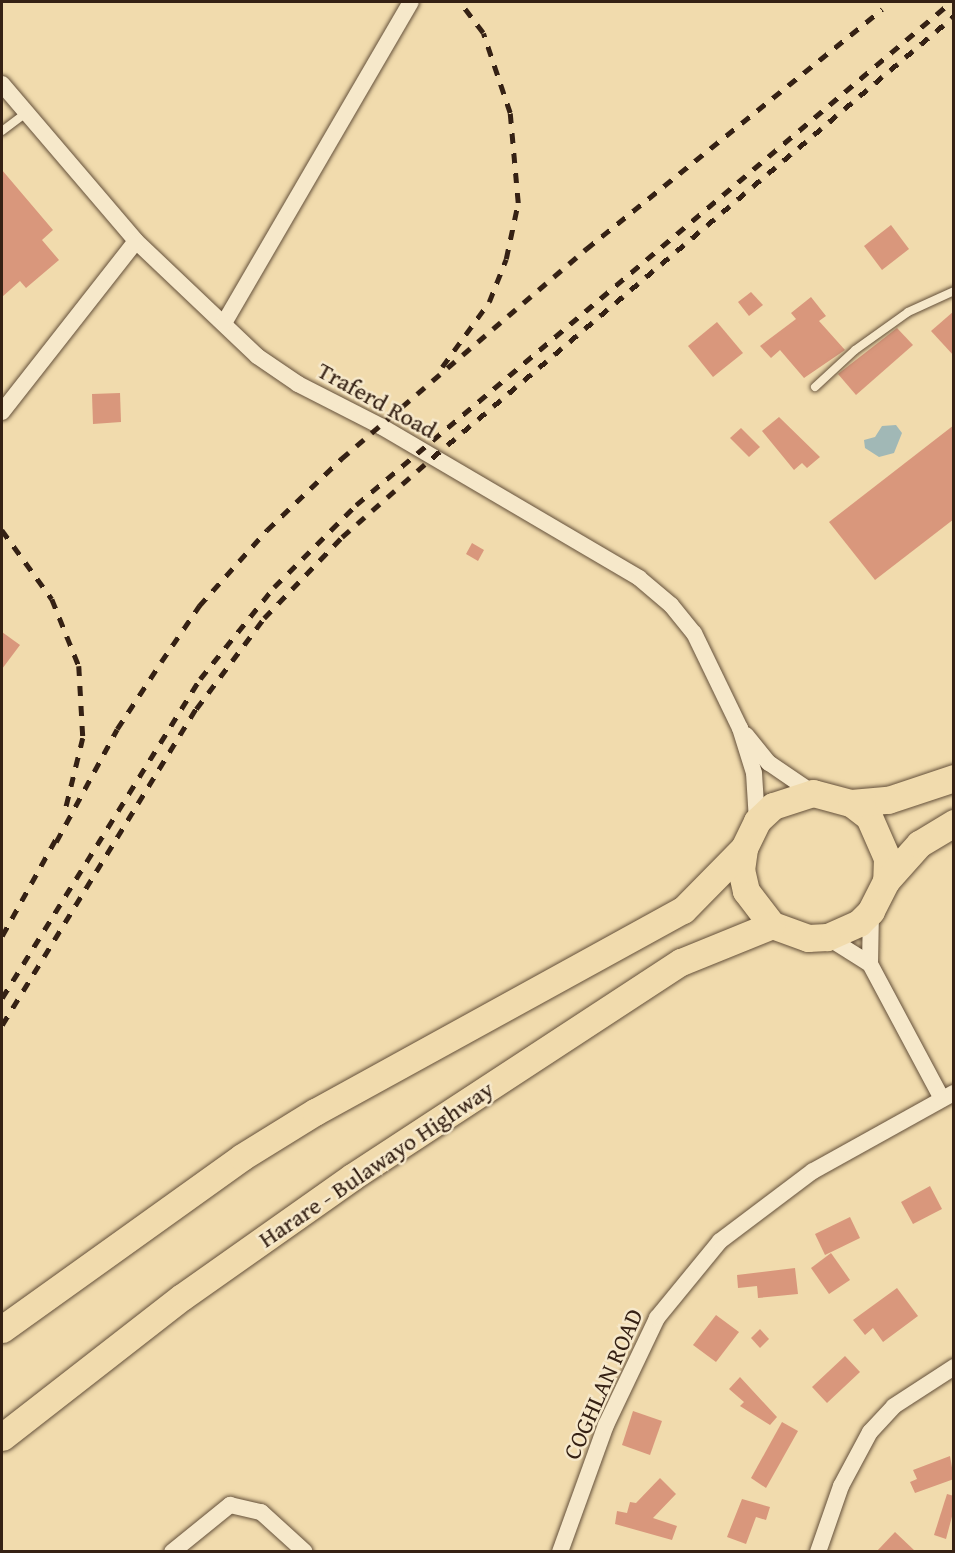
<!DOCTYPE html>
<style>
body{margin:0}
#map{position:relative;width:955px;height:1553px;overflow:hidden;background:#f1dbad;font-family:"Gentium Book Plus",serif}
div>[style]{position:absolute}
.water>*{inset:0;background:#a1b8b6}
.building>*{inset:0;background:#d9977c}
.roads{filter:drop-shadow(0 0 2px #64503a) drop-shadow(0 0 2px #64503a)}
.service>*{height:8px;margin:-4px;padding:0 4px;transform-origin:4px;border-radius:4px;background:#f6e8ca}
.minor>*{height:16px;margin:-8px;padding:0 8px;transform-origin:8px;border-radius:8px;background:#f6e8ca}
.trunk>*{height:27px;margin:-13.5px;padding:0 13.5px;transform-origin:13.5px;border-radius:13.5px;background:#f1dbad}
.rail>*{height:4.5px;margin-top:-2.25px;transform-origin:0;background:repeating-linear-gradient(90deg,#352114 0 10px,transparent 0 20px)}
span{translate:-50% -50%;white-space:nowrap;text-align:center;line-height:1.15;-webkit-text-stroke:5px #f6e8ca;paint-order:stroke}
.street-label{font-size:24px;color:#352114}
.frame{position:absolute;inset:0;border:3px solid #352114;pointer-events:none}
</style>
<div id="map">
<div class="water">
<div style="clip-path:polygon(896px 425px,902px 433px,894px 453px,879px 457px,865px 448px,864px 440px,875px 437px,882px 426px)"></div>
</div>
<div class="building">
<div style="clip-path:polygon(2px 170px,53px 230px,42px 240px,59px 260px,26px 288px,20px 281px,2px 297px)"></div>
<div style="clip-path:polygon(891px 225px,909px 249px,882px 270px,864px 246px)"></div>
<div style="clip-path:polygon(751px 292px,763px 305px,749px 316px,738px 302px)"></div>
<div style="clip-path:polygon(811px 297px,826px 316px,819px 321px,845px 350px,804px 378px,780px 350px,771px 358px,760px 346px,796px 319px,791px 313px)"></div>
<div style="clip-path:polygon(954px 311px,954px 356px,931px 331px)"></div>
<div style="clip-path:polygon(717px 322px,743px 353px,713px 377px,688px 346px)"></div>
<div style="clip-path:polygon(897px 328px,913px 345px,856px 395px,838px 374px)"></div>
<div style="clip-path:polygon(120px 393px,121px 422px,93px 424px,92px 394px)"></div>
<div style="clip-path:polygon(779px 417px,820px 457px,807px 468px,802px 463px,794px 470px,762px 431px)"></div>
<div style="clip-path:polygon(954px 425px,954px 519px,875px 580px,829px 522px)"></div>
<div style="clip-path:polygon(741px 428px,760px 447px,749px 457px,730px 438px)"></div>
<div style="clip-path:polygon(472px 543px,484px 550px,478px 561px,466px 554px)"></div>
<div style="clip-path:polygon(2px 632px,20px 645px,2px 669px)"></div>
<div style="clip-path:polygon(930px 1186px,942px 1209px,913px 1224px,901px 1202px)"></div>
<div style="clip-path:polygon(850px 1217px,860px 1238px,825px 1255px,815px 1234px)"></div>
<div style="clip-path:polygon(831px 1253px,850px 1280px,829px 1294px,811px 1268px)"></div>
<div style="clip-path:polygon(795px 1268px,798px 1294px,758px 1298px,757px 1286px,738px 1288px,737px 1275px)"></div>
<div style="clip-path:polygon(897px 1288px,918px 1316px,883px 1342px,873px 1328px,865px 1335px,853px 1320px)"></div>
<div style="clip-path:polygon(716px 1315px,739px 1332px,716px 1362px,693px 1345px)"></div>
<div style="clip-path:polygon(760px 1329px,769px 1339px,760px 1348px,751px 1338px)"></div>
<div style="clip-path:polygon(845px 1356px,860px 1372px,827px 1403px,812px 1387px)"></div>
<div style="clip-path:polygon(740px 1377px,777px 1417px,770px 1425px,740px 1406px,744px 1402px,729px 1389px)"></div>
<div style="clip-path:polygon(633px 1411px,662px 1421px,650px 1455px,622px 1445px)"></div>
<div style="clip-path:polygon(782px 1422px,798px 1431px,766px 1488px,751px 1478px)"></div>
<div style="clip-path:polygon(950px 1456px,954px 1479px,915px 1493px,910px 1482px,917px 1479px,913px 1470px)"></div>
<div style="clip-path:polygon(660px 1478px,676px 1494px,653px 1518px,677px 1526px,672px 1540px,615px 1524px,617px 1511px,627px 1513px,630px 1502px,636px 1503px)"></div>
<div style="clip-path:polygon(947px 1494px,954px 1496px,954px 1509px,946px 1539px,934px 1535px)"></div>
<div style="clip-path:polygon(742px 1499px,770px 1507px,766px 1520px,756px 1517px,746px 1544px,727px 1537px)"></div>
<div style="clip-path:polygon(895px 1532px,915px 1551px,877px 1551px)"></div>
</div>
<div class="roads">
<div class="service">
<div style="left:2px;top:131px;width:30px;rotate:-37deg"></div>
<div style="left:815px;top:387px;width:54px;rotate:-42.8deg"></div>
<div style="left:855px;top:350px;width:65px;rotate:-35.6deg"></div>
<div style="left:908px;top:312px;width:51px;rotate:-24.5deg"></div>
</div>
<div class="minor">
<div style="left:2px;top:84px;width:206px;rotate:49.5deg"></div>
<div style="left:136px;top:241px;width:167px;rotate:43.5deg"></div>
<div style="left:257px;top:356px;width:50px;rotate:34.3deg"></div>
<div style="left:298px;top:384px;width:94px;rotate:27.1deg"></div>
<div style="left:382px;top:427px;width:298px;rotate:30.4deg"></div>
<div style="left:639px;top:578px;width:42px;rotate:40.2deg"></div>
<div style="left:671px;top:605px;width:36px;rotate:51deg"></div>
<div style="left:694px;top:633px;width:106px;rotate:64.2deg"></div>
<div style="left:740px;top:728px;width:47px;rotate:72.7deg"></div>
<div style="left:754px;top:773px;width:48px;rotate:86.4deg"></div>
<div style="left:224px;top:323px;width:371px;rotate:-59.8deg"></div>
<div style="left:2px;top:412px;width:217px;rotate:-51.9deg"></div>
<div style="left:746px;top:735px;width:36px;rotate:51deg"></div>
<div style="left:769px;top:763px;width:53px;rotate:34.3deg"></div>
<div style="left:827px;top:937px;width:51px;rotate:32.1deg"></div>
<div style="left:870px;top:964px;width:52px;rotate:-88.9deg"></div>
<div style="left:870px;top:964px;width:153px;rotate:61.9deg"></div>
<div style="left:172px;top:1552px;width:75px;rotate:-39deg"></div>
<div style="left:230px;top:1505px;width:32px;rotate:13deg"></div>
<div style="left:261px;top:1512px;width:59px;rotate:42.3deg"></div>
<div style="left:560px;top:1552px;width:135px;rotate:-70.1deg"></div>
<div style="left:606px;top:1425px;width:119px;rotate:-64.5deg"></div>
<div style="left:657px;top:1318px;width:99px;rotate:-50.7deg"></div>
<div style="left:720px;top:1241px;width:116px;rotate:-37deg"></div>
<div style="left:813px;top:1171px;width:161px;rotate:-29deg"></div>
<div style="left:818px;top:1552px;width:70px;rotate:-70.8deg"></div>
<div style="left:841px;top:1486px;width:61px;rotate:-61.8deg"></div>
<div style="left:870px;top:1432px;width:35px;rotate:-47deg"></div>
<div style="left:894px;top:1406px;width:72px;rotate:-33deg"></div>
</div>
<div class="trunk">
<div style="left:851px;top:803px;width:23px;rotate:38deg"></div>
<div style="left:869px;top:817px;width:45px;rotate:66.3deg"></div>
<div style="left:887px;top:858px;width:23px;rotate:92deg"></div>
<div style="left:886px;top:881px;width:34px;rotate:117deg"></div>
<div style="left:871px;top:911px;width:17px;rotate:135deg"></div>
<div style="left:859px;top:923px;width:35px;rotate:156deg"></div>
<div style="left:827px;top:937px;width:19px;rotate:177deg"></div>
<div style="left:808px;top:938px;width:38px;rotate:-160deg"></div>
<div style="left:772px;top:925px;width:43px;rotate:-127.4deg"></div>
<div style="left:746px;top:891px;width:22px;rotate:-103deg"></div>
<div style="left:741px;top:870px;width:22px;rotate:-82deg"></div>
<div style="left:744px;top:848px;width:30px;rotate:-64deg"></div>
<div style="left:757px;top:821px;width:22px;rotate:-43deg"></div>
<div style="left:773px;top:806px;width:42px;rotate:-18deg"></div>
<div style="left:813px;top:793px;width:39px;rotate:15deg"></div>
<div style="left:851px;top:803px;width:37px;rotate:-5deg"></div>
<div style="left:888px;top:800px;width:70px;rotate:-18.4deg"></div>
<div style="left:886px;top:881px;width:50px;rotate:-48.3deg"></div>
<div style="left:919px;top:844px;width:41px;rotate:-31deg"></div>
<div style="left:2px;top:1329px;width:295px;rotate:-35.6deg"></div>
<div style="left:242px;top:1157px;width:86px;rotate:-31.7deg"></div>
<div style="left:315px;top:1112px;width:420px;rotate:-28.8deg"></div>
<div style="left:683px;top:910px;width:87px;rotate:-45.5deg"></div>
<div style="left:2px;top:1437px;width:228px;rotate:-37.9deg"></div>
<div style="left:182px;top:1297px;width:208px;rotate:-35.2deg"></div>
<div style="left:352px;top:1177px;width:393px;rotate:-33.2deg"></div>
<div style="left:681px;top:962px;width:98px;rotate:-22.1deg"></div>
</div>
</div>
<div class="rail">
<div style="left:442px;top:367px;width:80px;rotate:-54.1deg"></div>
<div style="left:489px;top:302px;width:46px;rotate:-68.4deg"></div>
<div style="left:506px;top:259px;width:57px;rotate:-77.9deg"></div>
<div style="left:518px;top:203px;width:90px;rotate:-95.1deg"></div>
<div style="left:510px;top:113px;width:84px;rotate:-108.6deg"></div>
<div style="left:483px;top:33px;width:39px;rotate:-127deg"></div>
<div style="left:2px;top:530px;width:85px;rotate:54.1deg"></div>
<div style="left:52px;top:599px;width:72px;rotate:68.1deg"></div>
<div style="left:79px;top:666px;width:72px;rotate:86.8deg"></div>
<div style="left:83px;top:738px;width:76px;rotate:103.7deg"></div>
<div style="left:56px;top:842px;width:128px;rotate:-61.6deg"></div>
<div style="left:117px;top:729px;width:80px;rotate:-56.7deg"></div>
<div style="left:161px;top:662px;width:68px;rotate:-55.8deg"></div>
<div style="left:199px;top:606px;width:102px;rotate:-48.2deg"></div>
<div style="left:267px;top:530px;width:103px;rotate:-43.8deg"></div>
<div style="left:341px;top:459px;width:323px;rotate:-40.6deg"></div>
<div style="left:586px;top:249px;width:381px;rotate:-39deg"></div>
<div style="left:2px;top:936px;width:115px;rotate:-61deg"></div>
<div style="left:2px;top:998px;width:375px;rotate:-58.2deg"></div>
<div style="left:200px;top:679px;width:118px;rotate:-51.2deg"></div>
<div style="left:274px;top:587px;width:116px;rotate:-45deg"></div>
<div style="left:356px;top:505px;width:779px;rotate:-40.21deg"></div>
<div style="left:2px;top:1025px;width:371px;rotate:-58.5deg"></div>
<div style="left:196px;top:709px;width:114px;rotate:-53.2deg"></div>
<div style="left:264px;top:618px;width:112px;rotate:-46.1deg"></div>
<div style="left:342px;top:537px;width:120px;rotate:-41.3deg"></div>
<div style="left:432px;top:458px;width:684px;rotate:-40.26deg"></div>
</div>
<div class="street-label">
<span style="left:377px;top:400px;rotate:29deg">Traferd Road</span>
<span style="left:376px;top:1164px;rotate:-34deg">Harare - Bulawayo Highway</span>
<span style="left:603px;top:1384px;rotate:-66deg">COGHLAN ROAD</span>
</div>
<div class="frame"></div>
</div>
